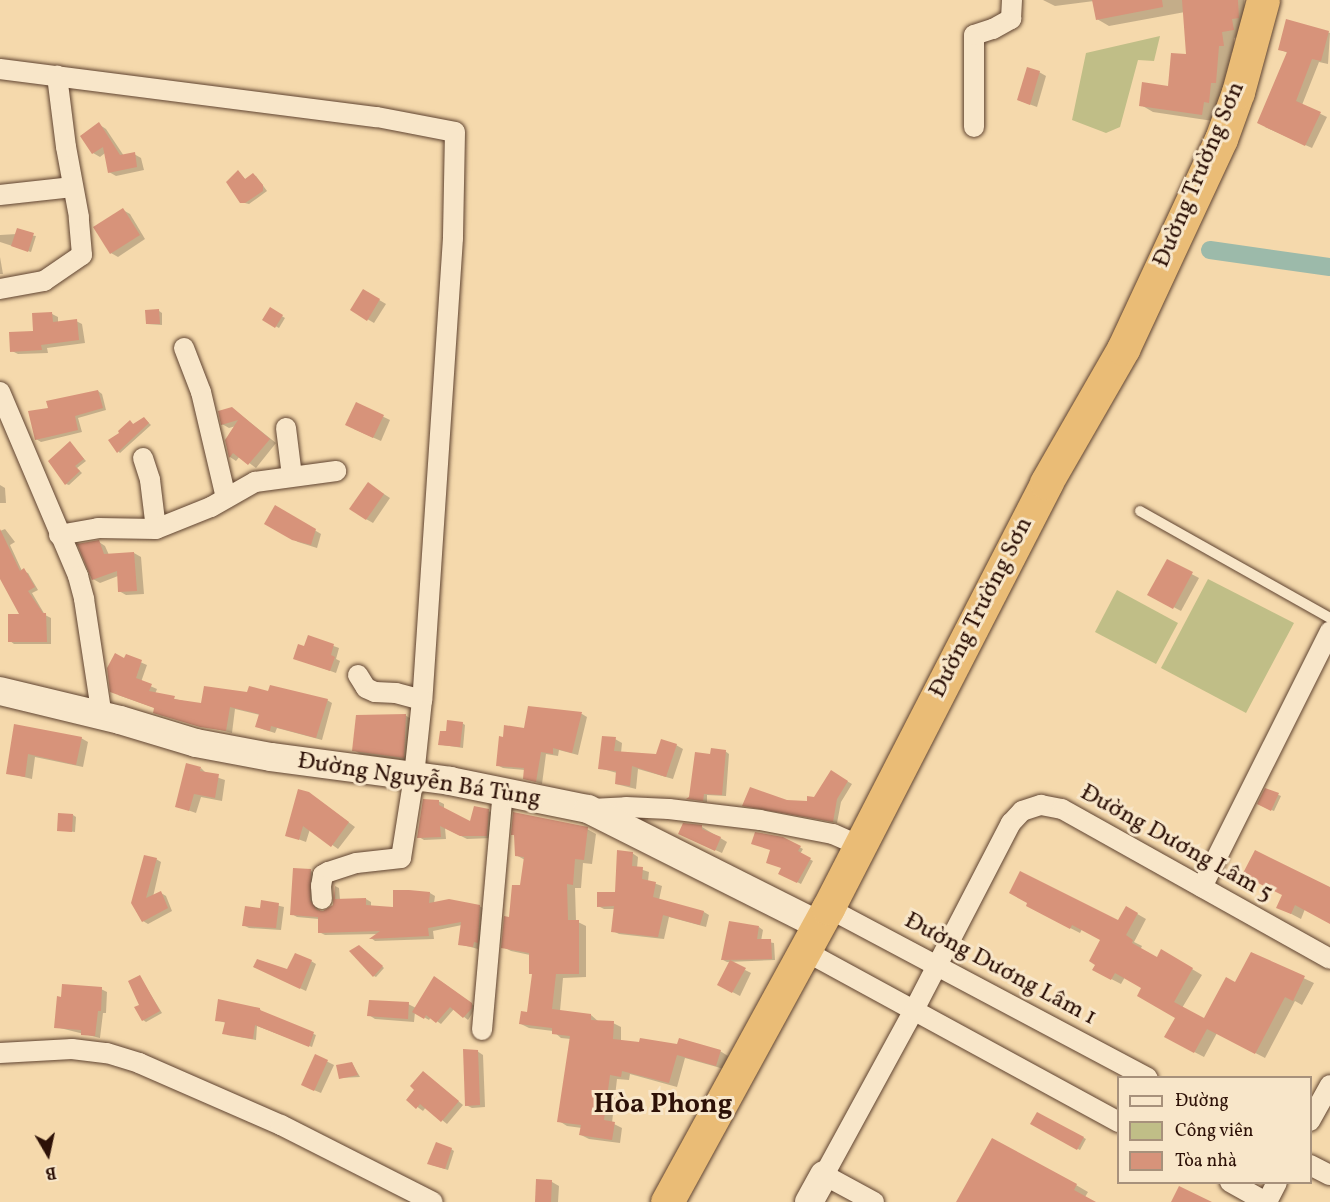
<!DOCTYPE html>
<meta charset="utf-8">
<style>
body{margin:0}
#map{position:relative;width:1330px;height:1202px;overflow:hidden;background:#f5d9ac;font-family:Vollkorn,serif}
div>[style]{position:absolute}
.green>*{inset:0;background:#c0be87}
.shadow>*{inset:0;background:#0003}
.canal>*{height:18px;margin:-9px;padding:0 9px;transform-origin:9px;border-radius:9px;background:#9cbaaa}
.building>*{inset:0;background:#d7937a}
.roads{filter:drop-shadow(0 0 2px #5f4330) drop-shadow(0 0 2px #5f4330)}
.lane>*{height:10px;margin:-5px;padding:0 5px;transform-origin:5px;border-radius:5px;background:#f8e6c9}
.street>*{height:20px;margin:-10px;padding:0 10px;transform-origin:10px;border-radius:10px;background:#f8e6c9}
.secondary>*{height:28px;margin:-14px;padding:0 14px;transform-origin:14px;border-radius:14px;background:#f8e6c9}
.highway>*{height:33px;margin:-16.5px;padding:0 16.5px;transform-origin:16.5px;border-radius:16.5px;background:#eabc76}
span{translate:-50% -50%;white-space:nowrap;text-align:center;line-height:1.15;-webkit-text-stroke:6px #f8e6c9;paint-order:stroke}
.street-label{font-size:24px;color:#2d1107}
.quarter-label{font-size:27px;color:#2d1107;font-weight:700}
.legend{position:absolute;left:1117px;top:1076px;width:195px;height:108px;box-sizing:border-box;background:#f8e6c9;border:2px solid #a7917b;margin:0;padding:8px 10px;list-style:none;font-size:18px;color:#2d1107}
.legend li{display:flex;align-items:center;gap:12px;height:30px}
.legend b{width:30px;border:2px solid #a7917b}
.north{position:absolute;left:18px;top:1124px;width:60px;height:60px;-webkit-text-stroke:4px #f8e6c9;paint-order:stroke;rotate:171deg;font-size:16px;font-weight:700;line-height:24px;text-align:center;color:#2d1107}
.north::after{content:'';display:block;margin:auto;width:21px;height:27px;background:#2d1107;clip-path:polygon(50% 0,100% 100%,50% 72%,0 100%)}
</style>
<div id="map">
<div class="green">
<div style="clip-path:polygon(1160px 36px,1154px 61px,1138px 60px,1120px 127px,1106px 133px,1072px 120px,1086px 53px)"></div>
<div style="clip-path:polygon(1208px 579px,1294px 623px,1246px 713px,1161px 668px)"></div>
<div style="clip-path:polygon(1117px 590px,1178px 623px,1156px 664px,1095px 632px)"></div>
</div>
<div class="shadow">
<div style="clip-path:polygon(1043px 0,1244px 0,1247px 25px,1245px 36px,1234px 38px,1235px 52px,1231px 53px,1228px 89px,1213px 121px,1153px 112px,1141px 105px,1170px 88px,1188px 55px,1185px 12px,1109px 26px,1097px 19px,1094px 1px,1055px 6px)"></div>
<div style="clip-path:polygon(1287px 21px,1330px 33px,1328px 64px,1319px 62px,1302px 105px,1327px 117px,1312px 148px,1265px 127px,1288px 53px,1279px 49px)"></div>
<div style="clip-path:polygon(1039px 72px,1046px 76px,1037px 107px,1018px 100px)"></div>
<div style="clip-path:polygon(100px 125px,106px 129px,124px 156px,134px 154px,141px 158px,144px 170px,116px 176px,109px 172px,105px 153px,100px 157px,93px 153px)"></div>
<div style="clip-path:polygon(239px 172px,246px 180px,253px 175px,256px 176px,267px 191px,249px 204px,241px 202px)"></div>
<div style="clip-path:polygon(123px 210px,130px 214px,145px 239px,118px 257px,111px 253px)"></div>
<div style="clip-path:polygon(17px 234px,36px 236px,31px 252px,0 242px,0 235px)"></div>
<div style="clip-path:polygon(0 257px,3px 274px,0 274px)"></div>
<div style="clip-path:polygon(364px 291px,386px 304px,374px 323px,352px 310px)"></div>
<div style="clip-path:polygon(270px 309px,285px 318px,279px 328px,264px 320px)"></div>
<div style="clip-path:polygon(159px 311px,162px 313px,162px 325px,147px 324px)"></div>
<div style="clip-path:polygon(52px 314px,58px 317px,58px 323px,76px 321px,82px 324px,85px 343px,47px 348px,48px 353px,18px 354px,12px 351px)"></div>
<div style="clip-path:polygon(98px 391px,102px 394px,106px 410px,78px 418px,82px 432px,41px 442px,36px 439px,49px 409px)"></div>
<div style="clip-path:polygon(357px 404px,390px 420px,381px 441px,354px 429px)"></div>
<div style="clip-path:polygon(232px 408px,276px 443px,256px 468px,240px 456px,236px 461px,230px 457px,226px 440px,236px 426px,229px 428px,222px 424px)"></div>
<div style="clip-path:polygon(144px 418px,151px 425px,120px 453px,118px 451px,122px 433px,130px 422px,134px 425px)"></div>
<div style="clip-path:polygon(70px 443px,86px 461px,77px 468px,82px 473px,69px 485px,66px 484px)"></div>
<div style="clip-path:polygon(0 485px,5px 488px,6px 503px,0 503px)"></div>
<div style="clip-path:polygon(375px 488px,390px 498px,373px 523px,366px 519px)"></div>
<div style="clip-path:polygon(276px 507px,321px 534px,317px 548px,298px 542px,266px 523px)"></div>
<div style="clip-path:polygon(5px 529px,15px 542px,10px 545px,22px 571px,28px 573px,38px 590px,32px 593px,45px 615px,51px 618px,51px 644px,14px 644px,10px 641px,22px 615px,0 576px,0 531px)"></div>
<div style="clip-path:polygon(99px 542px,105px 546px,109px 555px,134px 553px,141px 557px,144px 594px,126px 595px,119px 591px,118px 576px,100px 583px,93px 579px)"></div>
<div style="clip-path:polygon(1167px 561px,1199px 578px,1181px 611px,1149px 594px)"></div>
<div style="clip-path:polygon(309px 637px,339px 648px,336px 659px,340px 661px,336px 673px,295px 658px,305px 648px)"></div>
<div style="clip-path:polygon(126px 656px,147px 665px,141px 682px,157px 689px,155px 694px,179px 700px,203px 705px,248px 694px,269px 693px,327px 700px,332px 703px,322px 740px,277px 728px,275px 733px,262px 729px,257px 726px,260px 715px,235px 709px,232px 733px,160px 715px,155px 708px,118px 695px)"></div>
<div style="clip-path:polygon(529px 708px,582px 714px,587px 717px,578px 755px,559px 750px,558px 756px,546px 754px,542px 784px,524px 778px,525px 770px,503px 768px,497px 765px,526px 730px)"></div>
<div style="clip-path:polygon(405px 715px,411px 719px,410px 761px,360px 754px,354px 750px)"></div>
<div style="clip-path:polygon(462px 723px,465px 725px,463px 748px,443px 745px,447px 733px)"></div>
<div style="clip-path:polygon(15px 726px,81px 738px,88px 742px,83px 767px,35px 757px,32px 779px,8px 773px)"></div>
<div style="clip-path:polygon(615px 739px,622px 743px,621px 753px,657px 756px,676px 745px,683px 749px,673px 779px,638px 769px,636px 789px,616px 784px,617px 773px,599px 768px)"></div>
<div style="clip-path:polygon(725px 751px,729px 754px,726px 796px,707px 795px,707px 802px,689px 799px,711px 756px)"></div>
<div style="clip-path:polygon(201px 768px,207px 774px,225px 780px,222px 801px,201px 797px,196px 813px,176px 806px)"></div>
<div style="clip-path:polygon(831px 772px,852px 784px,841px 802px,837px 823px,744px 805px,808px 803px,815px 799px)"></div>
<div style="clip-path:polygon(1266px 790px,1281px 796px,1274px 811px,1261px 805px)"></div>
<div style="clip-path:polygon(316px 798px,355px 827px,338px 849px,310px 829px,306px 842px,287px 835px)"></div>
<div style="clip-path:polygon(438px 801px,444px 804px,444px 809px,471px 823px,475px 808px,495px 813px,493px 838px,467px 839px,445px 828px,446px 839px,424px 840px,419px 837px)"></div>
<div style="clip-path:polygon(73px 815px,76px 817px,75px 832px,58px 830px)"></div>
<div style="clip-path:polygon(702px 827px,727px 842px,722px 853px,686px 837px)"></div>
<div style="clip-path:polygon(587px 829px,596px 834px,592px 864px,583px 863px,581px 888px,575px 888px,576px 921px,586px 926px,586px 977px,563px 978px,560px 1011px,591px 1015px,599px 1022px,613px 1023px,621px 1027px,621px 1041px,720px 1051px,728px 1056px,724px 1069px,685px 1058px,677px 1087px,630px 1074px,629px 1080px,617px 1079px,612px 1123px,622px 1128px,620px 1143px,589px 1139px,581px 1135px,582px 1128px,567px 1126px,559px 1121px,571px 1039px,561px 1038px,553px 1031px,529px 1028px,521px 1024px,528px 1013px,533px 975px,530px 973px,530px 955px,511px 951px,503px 947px,521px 887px,525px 860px,516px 855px)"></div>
<div style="clip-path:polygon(783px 838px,803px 849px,800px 854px,813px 861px,801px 884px,780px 873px,783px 868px,772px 850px)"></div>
<div style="clip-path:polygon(632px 853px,638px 857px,637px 868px,649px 872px,648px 881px,662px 886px,659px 900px,704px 912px,709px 915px,706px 927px,669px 917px,664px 939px,619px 934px,613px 931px,615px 909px,604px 909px,598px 906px,617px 893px)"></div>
<div style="clip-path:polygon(156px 859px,161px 862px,153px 897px,161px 893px,166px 896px,172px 911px,148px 924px,143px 921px,133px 903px)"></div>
<div style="clip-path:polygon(311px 871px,316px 874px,315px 904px,321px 912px,334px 906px,335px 886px,339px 888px,340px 900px,366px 899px,371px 902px,371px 907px,394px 908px,430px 893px,435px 896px,434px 903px,479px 906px,485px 909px,483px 945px,479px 944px,478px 949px,459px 944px,462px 925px,433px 931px,434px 939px,375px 941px,371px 938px,379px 934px,325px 935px,319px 932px,319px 919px,297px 917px,292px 914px)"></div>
<div style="clip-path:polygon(1330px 889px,1330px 923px,1305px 909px,1301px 919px,1278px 907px)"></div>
<div style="clip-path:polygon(263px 902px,284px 907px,281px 930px,249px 928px,243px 925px,262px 909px)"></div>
<div style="clip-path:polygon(1127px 908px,1146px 919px,1134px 942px,1142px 946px,1140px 950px,1157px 959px,1162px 951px,1202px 975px,1182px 1008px,1204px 1020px,1236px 984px,1252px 954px,1314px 983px,1302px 1005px,1295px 1001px,1265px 1058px,1217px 1033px,1204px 1057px,1175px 1042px,1177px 1017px,1143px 988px,1125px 977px,1121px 984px,1094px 970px,1102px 940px,1082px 929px,1080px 933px,1037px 911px,1119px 922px)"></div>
<div style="clip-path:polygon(759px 927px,763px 930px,761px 941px,774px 943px,775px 960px,727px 962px,723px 960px)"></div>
<div style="clip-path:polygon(362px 948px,384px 968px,376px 977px,374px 976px)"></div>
<div style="clip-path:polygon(311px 961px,316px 964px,306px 991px,260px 969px,288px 970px)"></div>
<div style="clip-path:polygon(745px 970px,751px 973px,740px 996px,719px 985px)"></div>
<div style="clip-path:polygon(140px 977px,162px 1013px,146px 1022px,143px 1020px,141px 1006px)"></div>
<div style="clip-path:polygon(439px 980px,476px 1007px,468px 1020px,454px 1009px,441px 1024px,431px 1017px,429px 1020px,415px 1012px,414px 1022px,375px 1019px,369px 1015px,408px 1004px,416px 1008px)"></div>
<div style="clip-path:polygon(101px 989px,107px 992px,106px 1013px,103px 1013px,100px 1038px,56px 1027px)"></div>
<div style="clip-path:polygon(260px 1009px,262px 1013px,316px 1035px,312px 1047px,257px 1026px,256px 1040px,227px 1035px,226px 1023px,217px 1020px)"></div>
<div style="clip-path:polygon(477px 1051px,483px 1055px,485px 1107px,472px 1108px,466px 1105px)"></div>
<div style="clip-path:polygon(316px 1056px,334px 1065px,321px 1093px,309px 1088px)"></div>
<div style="clip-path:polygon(352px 1063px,360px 1077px,340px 1078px)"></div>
<div style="clip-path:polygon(424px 1073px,463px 1105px,447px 1124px,426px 1107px,423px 1111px,408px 1100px,417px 1090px)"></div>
<div style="clip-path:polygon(1037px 1114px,1086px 1139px,1080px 1150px,1032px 1124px)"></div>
<div style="clip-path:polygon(451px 1149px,454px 1151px,448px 1170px,432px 1165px)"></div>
<div style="clip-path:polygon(538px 1181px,552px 1182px,559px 1186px,558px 1202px,536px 1202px)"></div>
<div style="clip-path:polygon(1076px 1185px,1088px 1192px,1085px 1197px,1093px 1202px,958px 1202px)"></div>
</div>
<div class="canal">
<div style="left:1210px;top:250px;width:121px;rotate:8.1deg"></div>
</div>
<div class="building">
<div style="clip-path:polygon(1092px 0,1162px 0,1163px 7px,1096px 20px)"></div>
<div style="clip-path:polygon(1182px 0,1238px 0,1239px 18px,1232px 19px,1234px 30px,1222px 32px,1224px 46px,1219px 46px,1216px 83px,1211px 83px,1209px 103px,1204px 102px,1202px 115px,1139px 106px,1142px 82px,1168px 86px,1171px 53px,1186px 54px)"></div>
<div style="clip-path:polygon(1286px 19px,1329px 31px,1321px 61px,1312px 59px,1296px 101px,1321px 112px,1305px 146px,1257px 123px,1287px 52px,1278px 50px)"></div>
<div style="clip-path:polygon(1027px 67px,1040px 71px,1030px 105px,1017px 100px)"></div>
<div style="clip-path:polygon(99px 122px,120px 155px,135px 152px,137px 167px,108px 173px,103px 147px,92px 154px,80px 136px)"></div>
<div style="clip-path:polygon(238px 170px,245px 179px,253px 173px,263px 185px,263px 191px,245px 203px,240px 203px,226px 182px)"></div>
<div style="clip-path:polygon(123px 208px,140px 235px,110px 254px,93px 227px)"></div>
<div style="clip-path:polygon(17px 228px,34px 233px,28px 252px,11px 246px)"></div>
<div style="clip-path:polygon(363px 289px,380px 299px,367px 321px,350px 310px)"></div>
<div style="clip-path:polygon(270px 307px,283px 315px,275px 328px,262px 320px)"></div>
<div style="clip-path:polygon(159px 309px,160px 324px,146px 324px,145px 310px)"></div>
<div style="clip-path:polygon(52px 312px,53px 322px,77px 319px,79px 340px,41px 345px,42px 350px,10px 352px,9px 332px,33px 331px,32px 313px)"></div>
<div style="clip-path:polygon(98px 390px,103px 408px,75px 416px,78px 430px,35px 440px,28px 411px,48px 408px,46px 401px)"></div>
<div style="clip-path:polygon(356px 402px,384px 415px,373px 438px,345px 425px)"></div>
<div style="clip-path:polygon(232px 407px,270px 439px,248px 465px,233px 453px,229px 458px,225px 440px,238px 420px,221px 425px,218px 411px)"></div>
<div style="clip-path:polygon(144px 417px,149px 423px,117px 453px,108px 440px,119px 433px,118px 431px,130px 420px,133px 424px)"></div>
<div style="clip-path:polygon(70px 441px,84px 459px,75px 466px,80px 471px,65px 485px,48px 461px)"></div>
<div style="clip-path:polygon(368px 482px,384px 494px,366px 520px,349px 509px)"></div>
<div style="clip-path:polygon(275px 505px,316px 529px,311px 545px,292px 540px,264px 524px)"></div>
<div style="clip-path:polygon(0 529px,20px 571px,24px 568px,35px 587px,28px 591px,43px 613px,46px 613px,47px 642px,8px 642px,8px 614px,19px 614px,0 579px)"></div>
<div style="clip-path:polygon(99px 540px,104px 554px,134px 552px,137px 591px,118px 592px,117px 571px,92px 580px,77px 544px)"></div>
<div style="clip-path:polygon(1167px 559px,1193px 572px,1173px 609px,1147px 595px)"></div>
<div style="clip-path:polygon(308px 635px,334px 644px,331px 655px,335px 657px,330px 671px,293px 659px,298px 644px,304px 646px)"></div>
<div style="clip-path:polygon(115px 653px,124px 658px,126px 654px,142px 660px,136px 678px,152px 684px,149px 691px,175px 696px,174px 699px,201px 703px,204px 686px,247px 692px,249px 686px,268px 691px,270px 685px,328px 699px,316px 738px,271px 726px,270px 731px,255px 727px,259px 714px,230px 707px,226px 731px,200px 727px,153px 713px,154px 708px,110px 692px,107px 668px)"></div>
<div style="clip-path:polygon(528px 706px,582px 712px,572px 753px,553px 748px,553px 754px,541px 752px,536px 782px,523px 779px,524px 768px,496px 766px,499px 736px,503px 737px,504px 725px,524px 728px)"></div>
<div style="clip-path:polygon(406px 714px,404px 758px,352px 751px,356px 715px)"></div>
<div style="clip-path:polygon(447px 720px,463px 722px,460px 747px,438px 745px,440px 731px,446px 731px)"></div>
<div style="clip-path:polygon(14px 724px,82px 737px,76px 765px,28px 754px,25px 777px,6px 774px)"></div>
<div style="clip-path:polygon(602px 736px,616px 737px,614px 751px,656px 754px,661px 739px,677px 744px,666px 777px,632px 766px,630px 786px,615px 784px,616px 771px,598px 769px)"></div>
<div style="clip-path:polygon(711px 748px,726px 750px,722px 795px,704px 794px,703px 801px,686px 799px,689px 797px,695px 752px,710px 754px)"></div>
<div style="clip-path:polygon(186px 763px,201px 767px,200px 771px,219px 774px,215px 798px,194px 794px,189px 811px,175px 807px)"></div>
<div style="clip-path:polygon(831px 770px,848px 781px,837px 799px,833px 822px,742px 806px,750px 787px,787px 800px,807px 801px,807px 796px,814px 797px)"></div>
<div style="clip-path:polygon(1265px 788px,1279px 793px,1271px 811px,1257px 804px)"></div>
<div style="clip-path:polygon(298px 789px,309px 792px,349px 822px,331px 847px,303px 826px,299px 840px,285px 836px)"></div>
<div style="clip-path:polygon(423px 799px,439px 800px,439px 805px,470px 821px,474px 806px,489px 809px,487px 836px,460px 836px,440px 826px,441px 837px,417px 838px)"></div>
<div style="clip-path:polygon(513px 812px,588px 827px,584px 860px,575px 859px,573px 885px,567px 884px,568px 920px,579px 920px,579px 974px,556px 974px,552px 1009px,591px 1014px,591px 1020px,614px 1021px,613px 1039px,639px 1042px,640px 1038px,677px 1044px,679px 1038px,721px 1050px,716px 1066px,677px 1055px,669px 1083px,622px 1071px,621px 1077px,610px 1075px,604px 1120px,615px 1122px,612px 1140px,579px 1135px,581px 1125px,557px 1122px,570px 1036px,552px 1034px,552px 1028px,519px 1024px,521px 1011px,527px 1012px,532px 974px,529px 974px,529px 953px,501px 948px,504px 916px,509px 917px,512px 885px,520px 885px,524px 857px,515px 856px,514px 835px,511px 835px)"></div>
<div style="clip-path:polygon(58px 813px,73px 814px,72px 832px,57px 831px)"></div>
<div style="clip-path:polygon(683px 823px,702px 825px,702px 829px,721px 837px,715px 851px,678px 834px)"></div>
<div style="clip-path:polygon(755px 832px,783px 837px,801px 846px,798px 851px,811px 858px,797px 883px,778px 874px,781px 868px,766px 863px,770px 850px,751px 844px)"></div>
<div style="clip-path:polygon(617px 850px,633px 852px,632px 866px,643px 867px,642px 879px,656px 882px,653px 897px,704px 911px,700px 925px,663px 915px,658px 937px,611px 932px,614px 906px,597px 907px,597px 892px,615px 892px)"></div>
<div style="clip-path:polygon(1255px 850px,1330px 887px,1330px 924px,1295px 905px,1291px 914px,1276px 908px,1282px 895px,1242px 875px)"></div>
<div style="clip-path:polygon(144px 855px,157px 858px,146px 898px,161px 891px,168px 908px,142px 922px,131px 903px)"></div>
<div style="clip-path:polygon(293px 868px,311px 869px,310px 900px,317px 910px,323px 911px,333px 905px,334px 883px,335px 899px,366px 898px,366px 905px,393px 907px,393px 890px,409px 890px,430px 892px,429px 903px,449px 899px,480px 905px,478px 943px,474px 942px,473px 947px,458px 945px,461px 922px,428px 928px,429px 936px,369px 939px,380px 931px,318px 933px,318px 917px,290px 915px)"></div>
<div style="clip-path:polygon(1020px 871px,1118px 920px,1126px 906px,1138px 913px,1126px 935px,1133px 940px,1132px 943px,1157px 957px,1161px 949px,1193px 968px,1174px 1002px,1204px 1018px,1226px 977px,1235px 982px,1251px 952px,1305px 976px,1293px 1001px,1285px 997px,1255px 1054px,1207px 1029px,1194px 1053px,1164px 1037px,1175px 1018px,1137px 996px,1141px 988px,1115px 973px,1111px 980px,1092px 970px,1095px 965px,1089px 961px,1100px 940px,1072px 925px,1070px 929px,1026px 906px,1027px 903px,1009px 893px)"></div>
<div style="clip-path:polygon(261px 900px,279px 903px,276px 928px,242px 926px,245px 906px,260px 908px)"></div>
<div style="clip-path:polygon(729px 921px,759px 926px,757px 939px,771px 939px,772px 959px,721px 960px)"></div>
<div style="clip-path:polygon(359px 945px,383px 966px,373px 977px,349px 951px)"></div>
<div style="clip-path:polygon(295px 953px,312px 960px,300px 989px,253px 967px,257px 959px,287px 969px)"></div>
<div style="clip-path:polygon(730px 960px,746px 968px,732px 993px,717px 985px)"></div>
<div style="clip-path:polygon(140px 975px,160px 1011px,142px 1021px,134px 1007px,139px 1005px,128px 981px)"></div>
<div style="clip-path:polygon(434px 976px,472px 1003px,472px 1008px,463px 1018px,450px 1007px,436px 1023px,426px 1015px,424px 1019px,412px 1012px)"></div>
<div style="clip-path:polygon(62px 984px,102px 987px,101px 1011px,98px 1011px,95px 1036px,81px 1035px,81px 1030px,54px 1028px,57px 996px,61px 997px)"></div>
<div style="clip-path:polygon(218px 999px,260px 1008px,260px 1010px,314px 1032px,309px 1047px,255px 1025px,253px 1039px,222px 1034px,225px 1022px,215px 1021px)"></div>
<div style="clip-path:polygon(369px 1000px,409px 1002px,408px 1019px,367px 1016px)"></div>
<div style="clip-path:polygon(463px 1049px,478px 1050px,480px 1105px,465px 1106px)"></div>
<div style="clip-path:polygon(315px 1054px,328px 1060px,314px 1091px,301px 1085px)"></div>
<div style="clip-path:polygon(352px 1062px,358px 1075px,339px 1079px,336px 1065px)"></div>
<div style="clip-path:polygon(423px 1071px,459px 1101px,441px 1122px,420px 1104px,416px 1109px,406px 1100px,414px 1090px,410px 1086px)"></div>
<div style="clip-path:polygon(1037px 1112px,1084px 1137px,1077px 1150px,1030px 1124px)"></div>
<div style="clip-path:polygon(992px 1138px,1077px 1184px,1074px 1190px,1096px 1202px,956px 1202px)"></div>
<div style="clip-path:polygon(436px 1142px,452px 1148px,445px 1169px,427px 1164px)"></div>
<div style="clip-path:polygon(536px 1179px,552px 1180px,551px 1202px,535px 1202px)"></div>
<div style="clip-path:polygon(1179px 1186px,1212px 1202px,1171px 1202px)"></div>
</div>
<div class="roads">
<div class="lane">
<div style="left:1140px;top:511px;width:218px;rotate:29.4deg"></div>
</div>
<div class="street">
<div style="left:0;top:69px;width:380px;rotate:7.3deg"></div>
<div style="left:377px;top:117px;width:79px;rotate:10.9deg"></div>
<div style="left:455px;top:132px;width:106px;rotate:91.1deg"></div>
<div style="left:453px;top:238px;width:463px;rotate:93.8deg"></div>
<div style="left:422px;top:700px;width:76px;rotate:96deg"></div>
<div style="left:414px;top:776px;width:83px;rotate:99deg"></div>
<div style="left:401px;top:858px;width:45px;rotate:173.7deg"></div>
<div style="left:356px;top:863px;width:29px;rotate:162deg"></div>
<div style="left:328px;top:872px;width:6px;rotate:149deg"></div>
<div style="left:323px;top:875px;width:11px;rotate:100deg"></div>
<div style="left:321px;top:886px;width:13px;rotate:86deg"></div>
<div style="left:974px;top:127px;width:92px;rotate:-90deg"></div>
<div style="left:974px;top:35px;width:20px;rotate:-18deg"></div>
<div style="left:993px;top:29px;width:21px;rotate:-29deg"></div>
<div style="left:1011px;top:19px;width:19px;rotate:-87deg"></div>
<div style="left:0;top:195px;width:73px;rotate:-6.3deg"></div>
<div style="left:0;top:289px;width:45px;rotate:-10.3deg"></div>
<div style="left:44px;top:281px;width:46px;rotate:-34.4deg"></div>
<div style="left:82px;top:255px;width:38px;rotate:-95deg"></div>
<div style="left:79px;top:217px;width:71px;rotate:-100.5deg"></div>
<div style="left:66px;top:147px;width:72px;rotate:-97.2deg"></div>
<div style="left:184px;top:348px;width:47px;rotate:68.9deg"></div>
<div style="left:201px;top:392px;width:109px;rotate:76.7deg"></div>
<div style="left:0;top:392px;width:200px;rotate:67deg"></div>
<div style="left:78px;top:576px;width:24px;rotate:75deg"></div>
<div style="left:84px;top:599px;width:118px;rotate:81.3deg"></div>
<div style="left:286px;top:428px;width:48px;rotate:82.9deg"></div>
<div style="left:143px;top:458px;width:23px;rotate:72deg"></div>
<div style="left:150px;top:480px;width:49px;rotate:83deg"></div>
<div style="left:59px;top:535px;width:40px;rotate:-10deg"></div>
<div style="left:98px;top:528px;width:58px;rotate:1deg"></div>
<div style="left:156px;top:529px;width:59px;rotate:-21.8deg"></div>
<div style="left:211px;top:507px;width:51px;rotate:-29.6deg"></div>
<div style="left:255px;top:482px;width:82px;rotate:-7.7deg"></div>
<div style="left:358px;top:675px;width:15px;rotate:58deg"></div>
<div style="left:366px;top:688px;width:10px;rotate:24deg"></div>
<div style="left:375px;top:692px;width:21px;rotate:3deg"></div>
<div style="left:396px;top:693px;width:27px;rotate:15deg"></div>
<div style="left:591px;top:809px;width:35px;rotate:-3deg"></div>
<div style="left:626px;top:807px;width:43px;rotate:2.7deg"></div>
<div style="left:669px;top:809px;width:92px;rotate:6.9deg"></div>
<div style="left:760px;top:820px;width:74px;rotate:10.9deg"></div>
<div style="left:833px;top:834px;width:30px;rotate:24deg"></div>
<div style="left:1202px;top:887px;width:286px;rotate:-63.4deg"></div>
<div style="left:828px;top:908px;width:362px;rotate:28deg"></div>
<div style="left:805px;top:951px;width:357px;rotate:28.6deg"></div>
<div style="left:482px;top:1030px;width:239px;rotate:-85deg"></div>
<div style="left:0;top:1053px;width:72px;rotate:-3.2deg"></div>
<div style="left:72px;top:1049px;width:35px;rotate:7deg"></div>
<div style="left:107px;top:1053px;width:34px;rotate:17deg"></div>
<div style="left:139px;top:1063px;width:155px;rotate:23.6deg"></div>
<div style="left:281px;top:1125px;width:170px;rotate:26.9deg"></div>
<div style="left:1310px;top:1121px;width:41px;rotate:-60.9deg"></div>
<div style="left:1310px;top:1165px;width:22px;rotate:27deg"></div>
<div style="left:1230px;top:1182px;width:41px;rotate:29.1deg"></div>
<div style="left:874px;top:1202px;width:57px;rotate:-151.6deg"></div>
<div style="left:824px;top:1175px;width:188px;rotate:-61.4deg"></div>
<div style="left:914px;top:1010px;width:211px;rotate:-62.6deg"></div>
<div style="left:1011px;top:823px;width:16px;rotate:-47deg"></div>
<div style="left:1022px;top:811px;width:20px;rotate:-18deg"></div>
<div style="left:1041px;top:805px;width:21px;rotate:11deg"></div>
<div style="left:1062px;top:809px;width:307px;rotate:29.2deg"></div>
<div style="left:1267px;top:1202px;width:22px;rotate:-63deg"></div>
</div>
<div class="secondary">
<div style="left:0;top:691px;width:123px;rotate:13.6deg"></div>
<div style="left:120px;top:720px;width:79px;rotate:16.8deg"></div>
<div style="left:196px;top:743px;width:76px;rotate:10.6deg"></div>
<div style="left:271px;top:757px;width:181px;rotate:7.6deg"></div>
<div style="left:450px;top:781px;width:141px;rotate:11.5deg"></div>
<div style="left:588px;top:809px;width:258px;rotate:26.7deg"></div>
<div style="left:809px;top:1202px;width:31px;rotate:-61deg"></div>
</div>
<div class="highway">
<div style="left:667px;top:1202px;width:335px;rotate:-61.3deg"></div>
<div style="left:828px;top:908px;width:478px;rotate:-62.8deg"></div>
<div style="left:1046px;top:483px;width:155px;rotate:-60.1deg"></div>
<div style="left:1123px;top:349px;width:232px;rotate:-65deg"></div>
<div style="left:1221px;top:139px;width:50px;rotate:-70.1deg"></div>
<div style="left:1238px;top:92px;width:95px;rotate:-74.8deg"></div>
</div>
</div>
<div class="street-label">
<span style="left:1200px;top:175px;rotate:-67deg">Đường Trường Sơn</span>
<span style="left:982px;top:608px;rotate:-63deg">Đường Trường Sơn</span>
<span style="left:419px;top:781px;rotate:9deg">Đường Nguyễn Bá Tùng</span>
<span style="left:1176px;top:844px;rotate:29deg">Đường Dương Lâm 5</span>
<span style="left:1000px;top:970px;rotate:28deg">Đường Dương Lâm 1</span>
</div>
<div class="quarter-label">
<span style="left:663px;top:1106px">Hòa Phong</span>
</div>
<ul class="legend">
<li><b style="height:8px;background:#f8e6c9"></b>Đường</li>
<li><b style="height:16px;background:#c0be87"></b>Công viên</li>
<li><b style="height:16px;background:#d7937a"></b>Tòa nhà</li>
</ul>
<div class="north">B</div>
</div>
